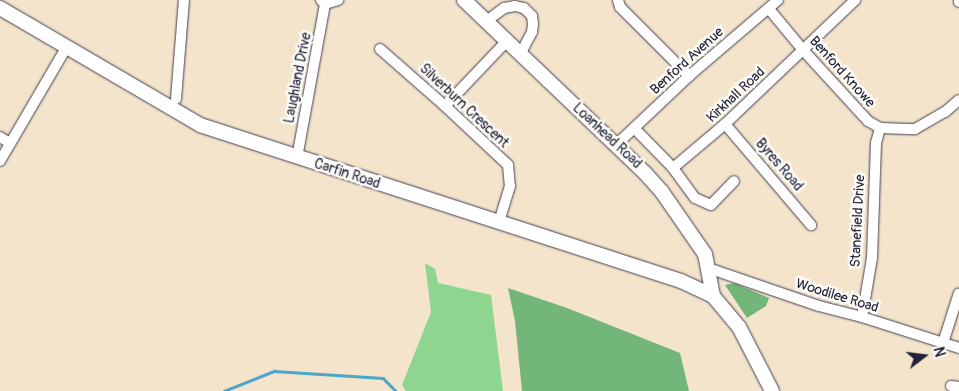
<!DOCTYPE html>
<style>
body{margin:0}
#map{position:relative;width:959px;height:391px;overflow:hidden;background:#f5e4cc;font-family:Pangolin,sans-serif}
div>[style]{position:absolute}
.green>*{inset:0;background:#8ed590}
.forest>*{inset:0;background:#72b67a}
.stream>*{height:2.5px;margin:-1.25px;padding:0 1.25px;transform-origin:1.25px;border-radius:1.25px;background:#4ba6c9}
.roads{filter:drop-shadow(0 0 1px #423f51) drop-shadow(0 0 1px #423f51)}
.street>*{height:10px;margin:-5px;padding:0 5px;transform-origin:5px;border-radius:5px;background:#fff}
.secondary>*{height:14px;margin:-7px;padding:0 7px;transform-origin:7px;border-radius:7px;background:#fff}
span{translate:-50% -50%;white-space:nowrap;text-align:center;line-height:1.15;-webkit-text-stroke:5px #fdfcf7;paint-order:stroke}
.street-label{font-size:14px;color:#22223b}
.north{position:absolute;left:899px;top:331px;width:50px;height:50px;-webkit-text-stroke:4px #fdfcf7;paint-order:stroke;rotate:75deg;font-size:14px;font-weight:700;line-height:20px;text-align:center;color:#22223b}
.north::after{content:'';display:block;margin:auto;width:18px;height:22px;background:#22223b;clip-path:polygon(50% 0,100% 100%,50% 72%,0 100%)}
</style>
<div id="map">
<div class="green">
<div style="clip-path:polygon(425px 263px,435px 269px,438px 283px,491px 295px,503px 391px,406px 391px,402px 385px,431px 312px)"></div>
</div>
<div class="forest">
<div style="clip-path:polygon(734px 283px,769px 298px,766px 306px,747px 318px,725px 285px)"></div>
<div style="clip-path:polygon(508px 288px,567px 308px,680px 353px,689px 391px,522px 391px,515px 321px)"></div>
</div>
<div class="stream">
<div style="left:224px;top:391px;width:54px;rotate:-21.8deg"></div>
<div style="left:274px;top:371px;width:109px;rotate:3.7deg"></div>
<div style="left:383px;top:378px;width:18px;rotate:45deg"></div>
</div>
<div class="roads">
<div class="street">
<div style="left:321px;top:0;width:6px;rotate:45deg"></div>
<div style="left:325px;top:4px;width:14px;rotate:-17deg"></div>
<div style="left:618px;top:0;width:7px;rotate:74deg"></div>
<div style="left:620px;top:7px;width:98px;rotate:45deg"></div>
<div style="left:959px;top:0;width:2px;rotate:90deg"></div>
<div style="left:769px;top:9px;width:53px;rotate:50.3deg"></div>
<div style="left:803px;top:50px;width:96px;rotate:47.5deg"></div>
<div style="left:868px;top:121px;width:14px;rotate:30deg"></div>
<div style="left:880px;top:128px;width:35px;rotate:2deg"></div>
<div style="left:915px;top:129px;width:34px;rotate:-30deg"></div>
<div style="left:945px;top:112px;width:18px;rotate:-41deg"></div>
<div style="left:485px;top:22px;width:24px;rotate:-36deg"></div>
<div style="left:504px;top:8px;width:11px;rotate:-10deg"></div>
<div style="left:515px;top:6px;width:9px;rotate:13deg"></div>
<div style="left:524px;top:8px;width:11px;rotate:45deg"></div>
<div style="left:532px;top:16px;width:8px;rotate:83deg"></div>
<div style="left:533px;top:24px;width:8px;rotate:97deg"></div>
<div style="left:532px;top:32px;width:26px;rotate:118deg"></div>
<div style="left:380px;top:49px;width:86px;rotate:41.2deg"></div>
<div style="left:445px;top:106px;width:86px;rotate:43.1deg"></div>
<div style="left:508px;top:165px;width:21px;rotate:85deg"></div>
<div style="left:510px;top:186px;width:39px;rotate:107deg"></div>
<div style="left:176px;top:99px;width:99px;rotate:-85.4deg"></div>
<div style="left:445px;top:106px;width:88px;rotate:-46.4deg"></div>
<div style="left:725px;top:124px;width:133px;rotate:49.6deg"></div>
<div style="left:634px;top:128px;width:56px;rotate:45.7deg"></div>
<div style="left:673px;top:168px;width:68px;rotate:-40.2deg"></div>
<div style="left:725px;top:124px;width:180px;rotate:-43.6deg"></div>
<div style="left:0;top:137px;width:12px;rotate:31deg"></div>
<div style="left:616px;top:145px;width:100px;rotate:-43.4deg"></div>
<div style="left:689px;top:76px;width:117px;rotate:-40.5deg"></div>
<div style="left:297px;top:158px;width:157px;rotate:-79.7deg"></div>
<div style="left:0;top:161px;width:131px;rotate:-59.7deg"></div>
<div style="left:673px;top:168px;width:37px;rotate:54deg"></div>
<div style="left:695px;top:198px;width:17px;rotate:24deg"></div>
<div style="left:711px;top:205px;width:33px;rotate:-46deg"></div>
<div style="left:708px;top:268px;width:117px;rotate:18.9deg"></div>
<div style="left:819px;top:306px;width:44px;rotate:14.3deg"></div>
<div style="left:862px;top:317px;width:102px;rotate:17.7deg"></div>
<div style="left:862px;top:317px;width:60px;rotate:-80.4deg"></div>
<div style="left:872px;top:258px;width:115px;rotate:-88deg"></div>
<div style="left:876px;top:143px;width:16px;rotate:-75deg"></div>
<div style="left:943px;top:343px;width:52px;rotate:-72.3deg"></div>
<div style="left:951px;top:386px;width:8px;rotate:7deg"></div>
</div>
<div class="secondary">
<div style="left:464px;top:0;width:250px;rotate:43.7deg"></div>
<div style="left:645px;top:173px;width:25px;rotate:48deg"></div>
<div style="left:662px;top:192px;width:75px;rotate:55.3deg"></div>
<div style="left:705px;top:254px;width:43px;rotate:79.2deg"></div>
<div style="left:0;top:8px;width:232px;rotate:30.3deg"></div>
<div style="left:200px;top:125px;width:506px;rotate:17.97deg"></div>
<div style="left:681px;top:281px;width:35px;rotate:25deg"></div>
<div style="left:713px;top:296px;width:40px;rotate:50deg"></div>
<div style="left:739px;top:327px;width:72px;rotate:62.7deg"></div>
</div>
</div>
<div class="street-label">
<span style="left:687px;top:61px;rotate:-42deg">Benford Avenue</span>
<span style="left:842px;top:72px;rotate:48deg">Benford Knowe</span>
<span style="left:298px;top:78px;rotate:-79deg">Laughland Drive</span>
<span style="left:736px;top:95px;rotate:-43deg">Kirkhall Road</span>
<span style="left:464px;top:106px;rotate:43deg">Silverburn Crescent</span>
<span style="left:607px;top:136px;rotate:43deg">Loanhead Road</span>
<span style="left:779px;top:165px;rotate:49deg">Byres Road</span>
<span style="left:347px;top:174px;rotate:18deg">Carfin Road</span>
<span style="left:858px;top:221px;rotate:-87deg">Stanefield Drive</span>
<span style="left:837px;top:296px;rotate:17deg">Woodilee Road</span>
</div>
<div class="north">N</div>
</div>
